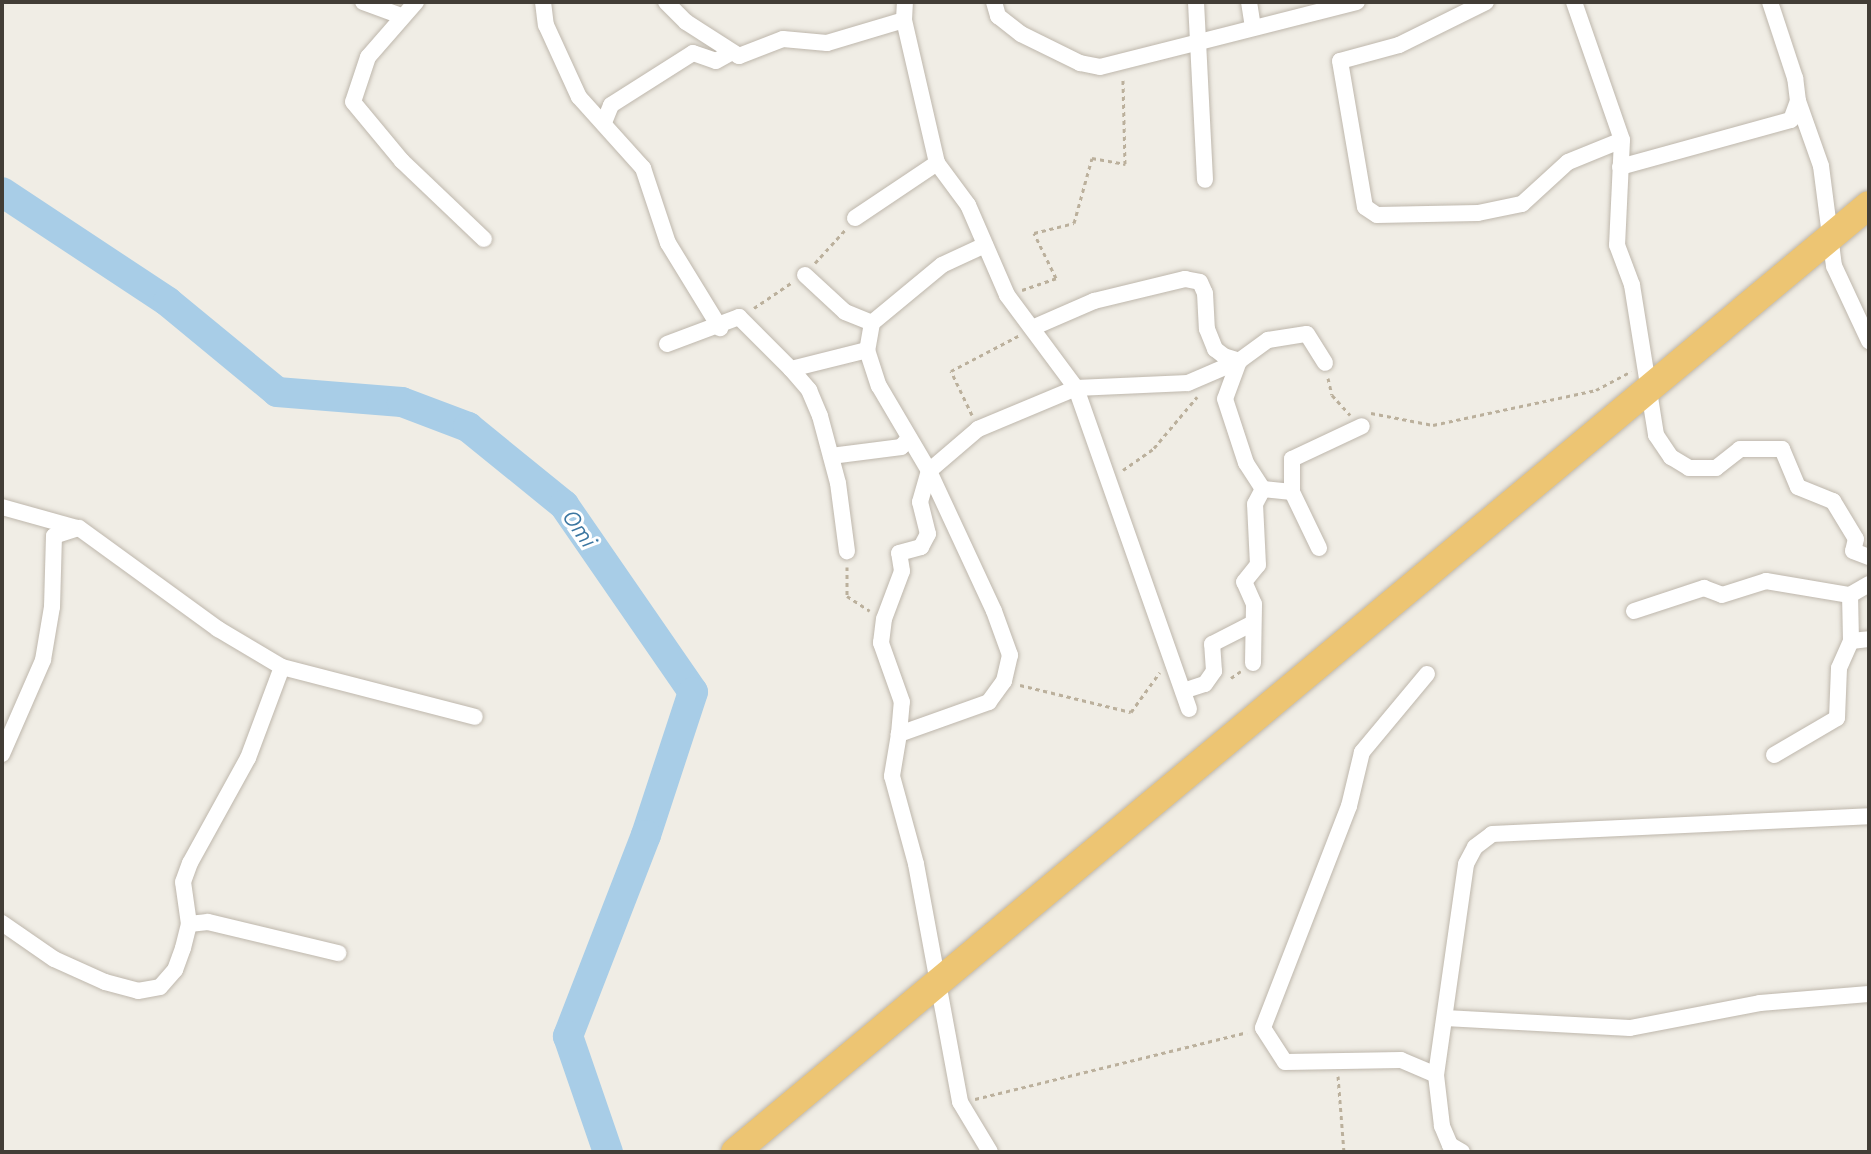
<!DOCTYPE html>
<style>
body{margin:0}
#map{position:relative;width:1871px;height:1154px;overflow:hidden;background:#f0ede5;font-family:Ubuntu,sans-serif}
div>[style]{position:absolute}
.river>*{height:30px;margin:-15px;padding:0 15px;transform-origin:15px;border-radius:15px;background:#a8cde7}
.path>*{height:3px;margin-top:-1.5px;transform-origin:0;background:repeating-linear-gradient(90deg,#bbb09c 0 4px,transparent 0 8px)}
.roads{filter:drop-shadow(0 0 2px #beb7ac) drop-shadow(0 0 2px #beb7ac)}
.street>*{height:16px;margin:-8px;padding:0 8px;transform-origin:8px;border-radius:8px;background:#fff}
.highway>*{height:28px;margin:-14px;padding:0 14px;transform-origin:14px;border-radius:14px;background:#edc573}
span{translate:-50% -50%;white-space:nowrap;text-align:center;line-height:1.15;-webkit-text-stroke:6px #fff;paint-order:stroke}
.water-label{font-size:22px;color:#3b76a1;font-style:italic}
.frame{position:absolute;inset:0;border:4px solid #423d36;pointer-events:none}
</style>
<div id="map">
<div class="river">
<div style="left:2px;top:192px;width:199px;rotate:33.5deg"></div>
<div style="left:168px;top:302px;width:141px;rotate:39.5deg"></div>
<div style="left:277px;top:392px;width:125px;rotate:4.6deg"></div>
<div style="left:402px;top:402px;width:71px;rotate:20.7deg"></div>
<div style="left:468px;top:427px;width:124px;rotate:39.1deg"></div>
<div style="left:564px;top:505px;width:227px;rotate:55.4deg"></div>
<div style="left:693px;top:692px;width:151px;rotate:108.2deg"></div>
<div style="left:646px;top:835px;width:216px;rotate:111.2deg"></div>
<div style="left:568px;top:1036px;width:123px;rotate:71deg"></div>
</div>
<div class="path">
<div style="left:815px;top:263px;width:45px;rotate:-47.7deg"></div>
<div style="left:1022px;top:290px;width:36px;rotate:-19deg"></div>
<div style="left:1056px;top:278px;width:50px;rotate:-116.1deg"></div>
<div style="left:1034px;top:233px;width:41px;rotate:-14deg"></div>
<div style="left:1074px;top:223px;width:67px;rotate:-74.5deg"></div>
<div style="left:1092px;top:158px;width:34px;rotate:10deg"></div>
<div style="left:1125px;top:164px;width:84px;rotate:-91.4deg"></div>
<div style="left:754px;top:308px;width:45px;rotate:-34deg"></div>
<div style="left:1328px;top:378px;width:17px;rotate:77deg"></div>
<div style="left:1332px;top:395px;width:27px;rotate:48deg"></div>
<div style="left:1371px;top:413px;width:63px;rotate:11deg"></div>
<div style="left:1433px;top:425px;width:167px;rotate:-12.1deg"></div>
<div style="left:1596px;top:390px;width:40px;rotate:-28deg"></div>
<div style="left:972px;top:415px;width:49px;rotate:-115.5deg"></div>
<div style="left:951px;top:371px;width:76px;rotate:-27.6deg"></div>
<div style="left:1123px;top:470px;width:38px;rotate:-35deg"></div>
<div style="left:1154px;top:448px;width:67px;rotate:-49.9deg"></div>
<div style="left:847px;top:567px;width:29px;rotate:90deg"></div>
<div style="left:847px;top:596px;width:27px;rotate:33deg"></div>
<div style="left:1231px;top:678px;width:12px;rotate:-35deg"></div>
<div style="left:1020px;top:685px;width:114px;rotate:13.7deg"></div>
<div style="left:1131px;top:712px;width:49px;rotate:-54.1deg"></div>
<div style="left:1338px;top:1076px;width:76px;rotate:85.5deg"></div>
<div style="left:975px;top:1099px;width:280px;rotate:-13.8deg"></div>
</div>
<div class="roads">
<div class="street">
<div style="left:363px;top:2px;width:40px;rotate:20.2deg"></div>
<div style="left:416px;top:2px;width:73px;rotate:131.1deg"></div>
<div style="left:368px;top:57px;width:47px;rotate:108.4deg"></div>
<div style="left:353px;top:102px;width:77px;rotate:50.3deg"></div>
<div style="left:402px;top:161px;width:113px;rotate:43.6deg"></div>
<div style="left:543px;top:2px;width:23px;rotate:83deg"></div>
<div style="left:546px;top:25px;width:79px;rotate:65.4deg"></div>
<div style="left:579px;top:97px;width:96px;rotate:48deg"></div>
<div style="left:643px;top:168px;width:79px;rotate:71.6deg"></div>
<div style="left:668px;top:243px;width:100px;rotate:58.5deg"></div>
<div style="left:666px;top:2px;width:28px;rotate:45deg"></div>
<div style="left:686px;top:22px;width:63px;rotate:32.7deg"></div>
<div style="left:739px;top:56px;width:47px;rotate:-21.1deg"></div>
<div style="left:783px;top:39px;width:44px;rotate:5.2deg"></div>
<div style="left:827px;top:43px;width:80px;rotate:-16.6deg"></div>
<div style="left:994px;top:2px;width:15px;rotate:74deg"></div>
<div style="left:998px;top:16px;width:29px;rotate:38deg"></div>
<div style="left:1021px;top:34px;width:66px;rotate:26.2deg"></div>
<div style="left:1080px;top:63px;width:20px;rotate:11deg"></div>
<div style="left:1100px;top:67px;width:265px;rotate:-14.2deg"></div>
<div style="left:1196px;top:2px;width:178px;rotate:87.1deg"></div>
<div style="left:1249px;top:2px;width:26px;rotate:81deg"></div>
<div style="left:1486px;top:2px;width:97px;rotate:153.7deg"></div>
<div style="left:1399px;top:45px;width:61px;rotate:164.8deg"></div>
<div style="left:1340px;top:61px;width:148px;rotate:80.3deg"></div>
<div style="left:1365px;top:207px;width:14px;rotate:34deg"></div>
<div style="left:1377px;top:215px;width:101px;rotate:-1.1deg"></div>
<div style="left:1478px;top:213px;width:45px;rotate:-11.6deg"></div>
<div style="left:1522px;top:204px;width:62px;rotate:-42.4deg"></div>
<div style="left:1568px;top:162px;width:58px;rotate:-22.2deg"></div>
<div style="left:1574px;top:2px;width:146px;rotate:70.8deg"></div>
<div style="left:1622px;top:140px;width:105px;rotate:92.7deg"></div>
<div style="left:1617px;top:245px;width:43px;rotate:69.4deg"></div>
<div style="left:1632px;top:285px;width:152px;rotate:80.9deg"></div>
<div style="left:1656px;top:435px;width:27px;rotate:56deg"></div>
<div style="left:1671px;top:457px;width:21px;rotate:31deg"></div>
<div style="left:1689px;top:468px;width:27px"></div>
<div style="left:1716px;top:468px;width:31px;rotate:-38deg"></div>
<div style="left:1740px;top:449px;width:42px"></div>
<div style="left:1782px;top:449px;width:41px;rotate:67.2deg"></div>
<div style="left:1798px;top:487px;width:38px;rotate:22deg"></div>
<div style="left:1833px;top:501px;width:44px;rotate:58.8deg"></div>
<div style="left:1856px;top:539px;width:12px;rotate:104deg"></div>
<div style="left:1853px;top:551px;width:17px;rotate:21deg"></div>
<div style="left:1798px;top:101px;width:69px;rotate:70.5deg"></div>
<div style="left:1821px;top:166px;width:101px;rotate:82.6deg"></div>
<div style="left:1834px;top:266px;width:83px;rotate:65deg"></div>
<div style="left:605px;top:120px;width:16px;rotate:-68deg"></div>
<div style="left:611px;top:105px;width:97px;rotate:-32.4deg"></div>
<div style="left:693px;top:53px;width:24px;rotate:19deg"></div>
<div style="left:716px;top:61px;width:18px;rotate:-29deg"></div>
<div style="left:1620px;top:167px;width:177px;rotate:-15.4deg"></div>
<div style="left:1791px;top:120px;width:20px;rotate:-70deg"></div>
<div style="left:1798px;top:101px;width:23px;rotate:-97deg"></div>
<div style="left:1795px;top:78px;width:80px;rotate:-108.2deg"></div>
<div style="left:855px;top:218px;width:99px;rotate:-33.9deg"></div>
<div style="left:985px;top:245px;width:47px;rotate:155.1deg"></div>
<div style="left:942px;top:265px;width:91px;rotate:140.4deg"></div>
<div style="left:872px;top:323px;width:27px;rotate:100deg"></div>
<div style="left:867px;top:350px;width:38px;rotate:72deg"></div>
<div style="left:879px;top:386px;width:99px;rotate:59.5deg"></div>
<div style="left:929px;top:471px;width:154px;rotate:65.1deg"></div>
<div style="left:994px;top:611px;width:47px;rotate:70deg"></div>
<div style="left:1010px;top:655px;width:27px;rotate:103deg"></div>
<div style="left:1004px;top:681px;width:26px;rotate:126deg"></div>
<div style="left:989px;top:702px;width:96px;rotate:160.4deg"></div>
<div style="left:899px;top:734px;width:43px;rotate:99.5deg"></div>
<div style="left:892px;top:776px;width:91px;rotate:74.7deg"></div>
<div style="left:916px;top:864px;width:242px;rotate:79.5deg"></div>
<div style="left:960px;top:1102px;width:58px;rotate:59deg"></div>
<div style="left:805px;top:275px;width:54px;rotate:42.8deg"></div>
<div style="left:845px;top:312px;width:29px;rotate:22deg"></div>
<div style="left:1032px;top:328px;width:68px;rotate:-23.5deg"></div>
<div style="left:1094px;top:301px;width:94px;rotate:-13.6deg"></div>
<div style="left:1185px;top:279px;width:15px;rotate:11deg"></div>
<div style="left:1200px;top:282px;width:12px;rotate:66deg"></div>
<div style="left:1205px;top:293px;width:36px;rotate:87deg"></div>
<div style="left:1207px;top:329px;width:22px;rotate:68deg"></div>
<div style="left:1215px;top:349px;width:11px;rotate:38deg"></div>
<div style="left:1224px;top:356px;width:16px;rotate:18deg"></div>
<div style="left:1239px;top:361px;width:36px;rotate:-36deg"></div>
<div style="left:1268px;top:340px;width:39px;rotate:-9deg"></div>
<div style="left:1307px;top:334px;width:34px;rotate:58deg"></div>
<div style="left:667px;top:344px;width:77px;rotate:-20.6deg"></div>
<div style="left:739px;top:317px;width:74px;rotate:45deg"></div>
<div style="left:791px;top:369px;width:28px;rotate:49deg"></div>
<div style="left:809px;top:390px;width:28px;rotate:67deg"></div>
<div style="left:820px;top:416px;width:69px;rotate:75deg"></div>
<div style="left:838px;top:483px;width:69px;rotate:82.5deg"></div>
<div style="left:1239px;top:361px;width:40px;rotate:110.2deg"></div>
<div style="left:1225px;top:399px;width:67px;rotate:71.8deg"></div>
<div style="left:1246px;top:463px;width:31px;rotate:57deg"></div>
<div style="left:791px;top:369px;width:78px;rotate:-14deg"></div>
<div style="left:831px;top:456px;width:71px;rotate:-7.3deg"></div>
<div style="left:901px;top:447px;width:12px;rotate:-48deg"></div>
<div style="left:2px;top:507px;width:78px;rotate:15.6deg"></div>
<div style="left:1319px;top:548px;width:62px;rotate:-115.7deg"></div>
<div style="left:1292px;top:492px;width:33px;rotate:-90deg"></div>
<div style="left:1292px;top:459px;width:77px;rotate:-25.2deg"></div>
<div style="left:1634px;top:611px;width:74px;rotate:-18.2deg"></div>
<div style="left:1704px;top:588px;width:19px;rotate:21deg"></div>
<div style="left:1722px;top:595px;width:46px;rotate:-17.7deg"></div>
<div style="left:1766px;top:581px;width:85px;rotate:9.5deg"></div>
<div style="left:1851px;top:641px;width:18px;rotate:-6deg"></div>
<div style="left:1253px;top:663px;width:59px;rotate:-89deg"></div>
<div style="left:1254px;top:604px;width:24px;rotate:-114deg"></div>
<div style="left:1244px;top:582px;width:22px;rotate:-51deg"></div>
<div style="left:1258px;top:565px;width:61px;rotate:-92.8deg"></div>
<div style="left:1255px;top:504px;width:17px;rotate:-62deg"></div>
<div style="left:1263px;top:489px;width:29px;rotate:6deg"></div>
<div style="left:1427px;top:674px;width:102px;rotate:129.8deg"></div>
<div style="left:1362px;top:752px;width:56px;rotate:103.5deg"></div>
<div style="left:1349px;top:806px;width:238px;rotate:111.2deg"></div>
<div style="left:1263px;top:1028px;width:40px;rotate:57.1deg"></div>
<div style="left:1285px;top:1062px;width:116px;rotate:-1deg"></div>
<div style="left:1401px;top:1060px;width:38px;rotate:23deg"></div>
<div style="left:1183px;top:691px;width:23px;rotate:-18deg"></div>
<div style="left:1205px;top:684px;width:16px;rotate:-55deg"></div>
<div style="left:1214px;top:671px;width:27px;rotate:-94deg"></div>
<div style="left:1212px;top:644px;width:46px;rotate:-27.1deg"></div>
<div style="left:1189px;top:709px;width:340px;rotate:-109.4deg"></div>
<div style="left:1076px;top:388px;width:112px;rotate:-2.6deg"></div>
<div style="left:1188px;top:383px;width:56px;rotate:-23.3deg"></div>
<div style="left:899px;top:734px;width:32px;rotate:-85deg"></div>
<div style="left:902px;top:702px;width:63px;rotate:-109.6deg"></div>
<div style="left:881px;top:643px;width:24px;rotate:-83deg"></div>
<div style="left:884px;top:619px;width:51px;rotate:-69.4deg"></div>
<div style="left:902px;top:571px;width:18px;rotate:-99deg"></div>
<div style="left:899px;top:553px;width:23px;rotate:-15deg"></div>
<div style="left:921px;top:547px;width:15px;rotate:-62deg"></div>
<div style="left:928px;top:534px;width:33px;rotate:-104deg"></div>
<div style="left:920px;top:502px;width:32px;rotate:-74deg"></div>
<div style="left:929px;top:471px;width:65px;rotate:-40.6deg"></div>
<div style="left:978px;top:429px;width:106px;rotate:-22.7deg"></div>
<div style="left:1076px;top:388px;width:116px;rotate:-126.6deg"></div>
<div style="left:1007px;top:295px;width:98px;rotate:-113.4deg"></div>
<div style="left:968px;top:205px;width:52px;rotate:-126.4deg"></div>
<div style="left:937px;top:163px;width:147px;rotate:-103deg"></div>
<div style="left:904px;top:20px;width:18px;rotate:-87deg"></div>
<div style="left:2px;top:754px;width:103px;rotate:-66.4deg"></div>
<div style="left:43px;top:660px;width:54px;rotate:-80.4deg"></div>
<div style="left:52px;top:607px;width:71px;rotate:-88.4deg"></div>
<div style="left:54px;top:536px;width:26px;rotate:-18deg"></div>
<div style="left:79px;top:528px;width:172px;rotate:36deg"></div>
<div style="left:218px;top:629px;width:74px;rotate:30.7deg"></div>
<div style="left:282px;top:667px;width:199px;rotate:14.5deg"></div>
<div style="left:1774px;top:755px;width:73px;rotate:-30.4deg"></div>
<div style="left:1837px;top:718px;width:50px;rotate:-87.7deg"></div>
<div style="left:1839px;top:668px;width:30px;rotate:-66deg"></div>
<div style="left:1851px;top:641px;width:46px;rotate:-91.2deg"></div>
<div style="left:1850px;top:595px;width:22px;rotate:-30deg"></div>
<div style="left:2px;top:923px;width:63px;rotate:34.7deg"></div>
<div style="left:54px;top:959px;width:56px;rotate:24.3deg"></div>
<div style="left:105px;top:982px;width:34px;rotate:15deg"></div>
<div style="left:138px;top:991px;width:22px;rotate:-10deg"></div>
<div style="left:160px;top:987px;width:23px;rotate:-49deg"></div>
<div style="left:175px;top:970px;width:23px;rotate:-70deg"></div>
<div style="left:183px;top:948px;width:25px;rotate:-76deg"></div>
<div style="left:189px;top:924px;width:42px;rotate:-98.1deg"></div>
<div style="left:183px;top:882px;width:20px;rotate:-70deg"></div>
<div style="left:190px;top:863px;width:120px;rotate:-61.1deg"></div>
<div style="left:248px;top:758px;width:97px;rotate:-69.5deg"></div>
<div style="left:189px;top:924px;width:19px;rotate:-6deg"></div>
<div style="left:208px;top:922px;width:134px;rotate:13.4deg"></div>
<div style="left:1445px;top:1018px;width:185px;rotate:3.1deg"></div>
<div style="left:1630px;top:1028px;width:132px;rotate:-10.9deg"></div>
<div style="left:1760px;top:1003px;width:109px;rotate:-4.7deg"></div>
<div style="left:1462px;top:1152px;width:14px;rotate:-150deg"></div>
<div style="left:1450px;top:1145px;width:21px;rotate:-113deg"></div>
<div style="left:1442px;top:1126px;width:51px;rotate:-96.7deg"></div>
<div style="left:1436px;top:1075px;width:213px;rotate:-81.9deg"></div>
<div style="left:1466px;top:864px;width:19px;rotate:-62deg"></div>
<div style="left:1475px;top:847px;width:21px;rotate:-37deg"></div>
<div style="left:1492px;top:834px;width:377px;rotate:-2.7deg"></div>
</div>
<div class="highway">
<div style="left:735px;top:1152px;width:1477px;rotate:-39.87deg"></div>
</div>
</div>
<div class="water-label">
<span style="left:580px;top:528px;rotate:55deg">Omi</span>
</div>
<div class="frame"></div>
</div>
